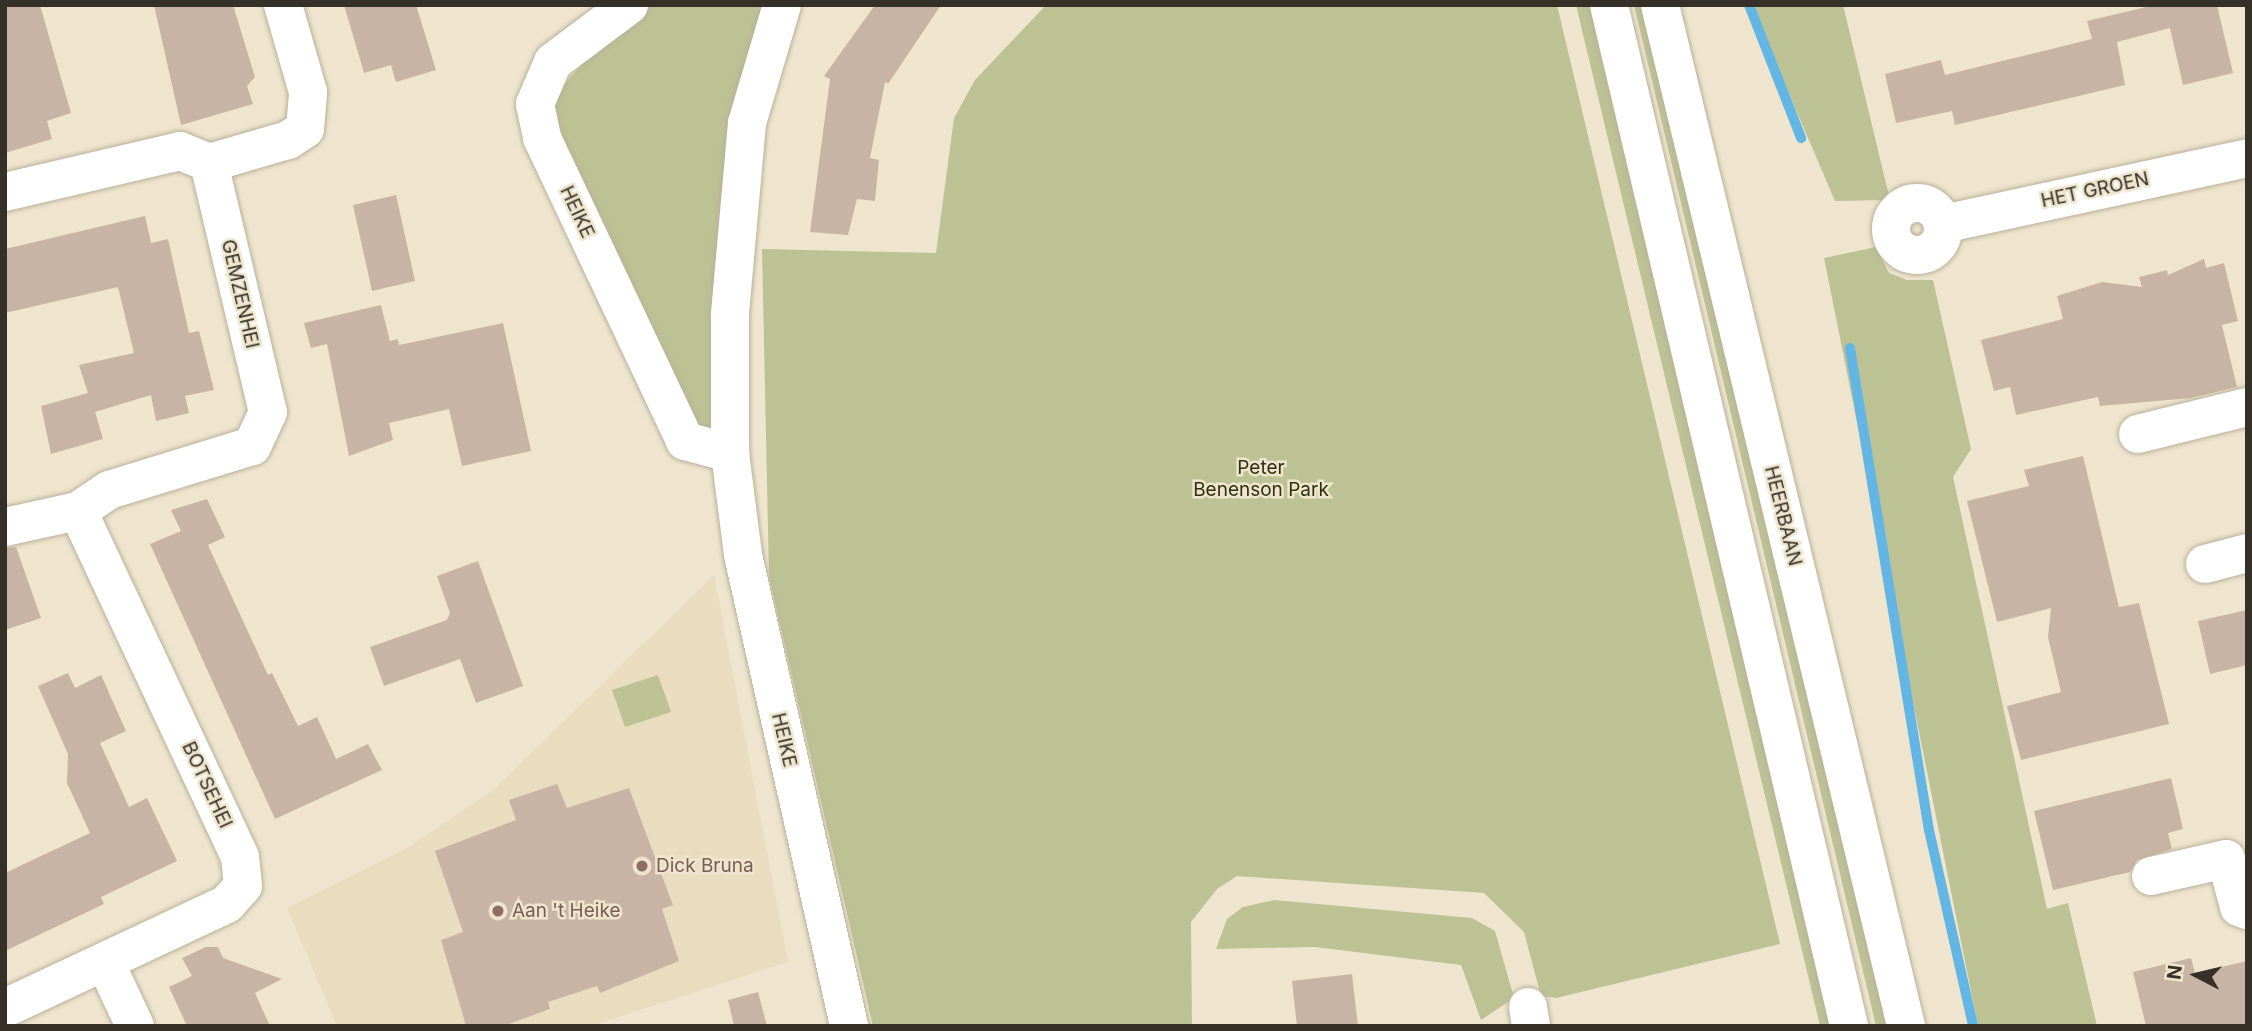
<!DOCTYPE html>
<style>
body{margin:0}
#map{position:relative;width:2252px;height:1031px;overflow:hidden;background:#efe5ce;font-family:Inter,sans-serif}
div>[style]{position:absolute}
.built>*{inset:0;background:#eadcbe}
.green>*{inset:0;background:#bcc294}
.stream>*{height:10px;margin:-5px;padding:0 5px;transform-origin:5px;border-radius:5px;background:#63b6e4}
.building>*{inset:0;background:#c8b4a4}
.roads{filter:drop-shadow(0 0 2px #bab09a) drop-shadow(0 0 2px #bab09a)}
.minor>*{height:38px;margin:-19px;padding:0 19px;transform-origin:19px;border-radius:19px;background:#fff}
.minor>.ring{margin:-19px;padding:0;box-sizing:content-box;background:none;border:38px solid #fff;border-radius:50%}
.major>*{height:38px;margin:-19px;padding:0 19px;transform-origin:19px;border-radius:19px;background:#fff}
.dots>*{width:19px;height:19px;translate:-50% -50%;box-sizing:border-box;border:4px solid #efe5ce;border-radius:50%}
span{translate:-50% -50%;white-space:nowrap;text-align:center;line-height:1.15;-webkit-text-stroke:5px #efe5ce;paint-order:stroke}
.street-label{font-size:19px;color:#353128}
.park-label{font-size:19px;color:#2d310e}
.education-label{font-size:19px;color:#785e54}
.left{translate:0 -50%;text-align:left}
.frame{position:absolute;inset:0;border:7px solid #353128;pointer-events:none}
.north{position:absolute;left:2161px;top:940px;width:70px;height:70px;-webkit-text-stroke:5px #efe5ce;paint-order:stroke;rotate:277deg;font-size:19px;font-weight:700;line-height:28px;text-align:center;color:#353128}
.north::after{content:'';display:block;margin:auto;width:24px;height:32px;background:#353128;clip-path:polygon(50% 0,100% 100%,50% 72%,0 100%)}
</style>
<div id="map">
<div class="built">
<div style="clip-path:polygon(714px 575px,788px 962px,591px 1026px,337px 1026px,287px 908px,407px 848px,492px 791px)"></div>
</div>
<div class="green">
<div style="clip-path:polygon(652px 5px,772px 5px,720px 428px,690px 428px,557px 140px,552px 98px,597px 47px)"></div>
<div style="clip-path:polygon(1046px 5px,1557px 5px,1780px 944px,1556px 998px,1541px 996px,1524px 932px,1484px 893px,1237px 876px,1217px 889px,1191px 922px,1192px 1026px,873px 1026px,769px 576px,762px 249px,936px 253px,954px 118px,975px 80px)"></div>
<div style="clip-path:polygon(1576px 5px,1595px 5px,1833px 1026px,1820px 1026px)"></div>
<div style="clip-path:polygon(1634px 5px,1647px 5px,1891px 1026px,1876px 1026px)"></div>
<div style="clip-path:polygon(1751px 5px,1843px 5px,1890px 200px,1835px 201px)"></div>
<div style="clip-path:polygon(1876px 247px,1889px 273px,1907px 280px,1933px 280px,1971px 449px,1953px 477px,2047px 909px,2068px 903px,2097px 1026px,1978px 1026px,1824px 258px)"></div>
<div style="clip-path:polygon(658px 675px,671px 712px,625px 727px,612px 690px)"></div>
<div style="clip-path:polygon(1274px 900px,1472px 918px,1495px 931px,1514px 998px,1481px 1020px,1461px 965px,1315px 947px,1216px 949px,1227px 919px,1243px 907px)"></div>
</div>
<div class="stream">
<div style="left:1749px;top:5px;width:143px;rotate:68.6deg"></div>
<div style="left:1850px;top:348px;width:488px;rotate:80.7deg"></div>
<div style="left:1929px;top:830px;width:201px;rotate:77.3deg"></div>
</div>
<div class="building">
<div style="clip-path:polygon(5px 5px,40px 5px,71px 113px,47px 121px,52px 139px,5px 153px)"></div>
<div style="clip-path:polygon(154px 5px,233px 5px,255px 77px,247px 86px,253px 104px,181px 125px)"></div>
<div style="clip-path:polygon(344px 5px,416px 5px,436px 70px,396px 82px,391px 65px,364px 73px)"></div>
<div style="clip-path:polygon(875px 5px,941px 5px,888px 84px,885px 82px,870px 158px,879px 160px,875px 201px,857px 199px,848px 235px,810px 232px,830px 79px,824px 76px)"></div>
<div style="clip-path:polygon(2155px 5px,2217px 5px,2233px 73px,2183px 85px,2170px 28px,2117px 42px,2125px 85px,1955px 125px,1952px 111px,1896px 123px,1885px 74px,1941px 60px,1945px 75px,2092px 39px,2087px 21px)"></div>
<div style="clip-path:polygon(396px 195px,415px 281px,372px 291px,353px 205px)"></div>
<div style="clip-path:polygon(145px 216px,151px 243px,168px 239px,189px 333px,199px 331px,214px 390px,185px 396px,189px 413px,156px 421px,151px 395px,95px 412px,103px 439px,51px 454px,41px 406px,88px 393px,79px 365px,134px 353px,118px 287px,5px 313px,5px 249px)"></div>
<div style="clip-path:polygon(2204px 259px,2206px 268px,2224px 263px,2238px 321px,2222px 325px,2237px 387px,2191px 398px,2100px 406px,2098px 397px,2016px 415px,2010px 387px,1994px 391px,1981px 340px,2063px 319px,2057px 296px,2102px 282px,2142px 287px,2139px 277px,2167px 270px,2168px 275px)"></div>
<div style="clip-path:polygon(381px 305px,390px 341px,398px 339px,399px 345px,503px 323px,531px 451px,462px 466px,449px 409px,389px 423px,393px 440px,349px 456px,327px 344px,311px 348px,304px 323px)"></div>
<div style="clip-path:polygon(2083px 456px,2119px 607px,2139px 603px,2169px 724px,2021px 760px,2007px 706px,2061px 692px,2048px 637px,2051px 608px,1997px 622px,1967px 501px,2029px 486px,2024px 470px)"></div>
<div style="clip-path:polygon(207px 499px,225px 537px,208px 545px,268px 675px,272px 673px,298px 726px,317px 717px,336px 759px,368px 744px,382px 770px,275px 819px,150px 544px,181px 531px,171px 510px)"></div>
<div style="clip-path:polygon(16px 547px,41px 618px,5px 630px,5px 548px)"></div>
<div style="clip-path:polygon(478px 561px,523px 686px,476px 703px,460px 659px,384px 686px,370px 647px,447px 620px,450px 613px,437px 576px)"></div>
<div style="clip-path:polygon(2247px 610px,2247px 665px,2210px 674px,2198px 621px)"></div>
<div style="clip-path:polygon(68px 673px,75px 688px,101px 675px,126px 731px,100px 743px,129px 807px,147px 798px,177px 861px,101px 897px,104px 904px,5px 951px,5px 873px,90px 833px,67px 783px,68px 754px,38px 686px)"></div>
<div style="clip-path:polygon(2171px 778px,2183px 829px,2168px 833px,2172px 849px,2137px 860px,2130px 872px,2053px 890px,2034px 811px)"></div>
<div style="clip-path:polygon(557px 784px,567px 808px,629px 788px,673px 905px,662px 909px,679px 961px,600px 993px,597px 986px,548px 1002px,550px 1009px,503px 1026px,466px 1026px,441px 940px,463px 932px,435px 851px,516px 820px,509px 800px)"></div>
<div style="clip-path:polygon(206px 947px,218px 947px,223px 958px,282px 979px,255px 993px,270px 1026px,187px 1026px,169px 987px,192px 976px,182px 958px)"></div>
<div style="clip-path:polygon(2191px 958px,2195px 973px,2247px 961px,2247px 1026px,2146px 1026px,2133px 972px)"></div>
<div style="clip-path:polygon(1352px 974px,1358px 1026px,1297px 1026px,1292px 981px)"></div>
<div style="clip-path:polygon(758px 992px,767px 1026px,734px 1026px,728px 1000px)"></div>
</div>
<div class="roads">
<div class="minor">
<div style="left:629px;top:5px;width:95px;rotate:143.1deg"></div>
<div style="left:553px;top:62px;width:46px;rotate:113.2deg"></div>
<div style="left:535px;top:104px;width:35px;rotate:78deg"></div>
<div style="left:542px;top:138px;width:335px;rotate:64.7deg"></div>
<div style="left:685px;top:441px;width:47px;rotate:14.9deg"></div>
<div style="left:782px;top:5px;width:123px;rotate:106.5deg"></div>
<div style="left:747px;top:123px;width:193px;rotate:95.1deg"></div>
<div style="left:730px;top:315px;width:138px;rotate:90deg"></div>
<div style="left:730px;top:453px;width:103px;rotate:82.7deg"></div>
<div style="left:743px;top:555px;width:483px;rotate:77.3deg"></div>
<div style="left:209px;top:163px;width:82px;rotate:-16.2deg"></div>
<div style="left:288px;top:140px;width:20px;rotate:-33deg"></div>
<div style="left:305px;top:129px;width:37px;rotate:-85deg"></div>
<div style="left:308px;top:92px;width:91px;rotate:-106deg"></div>
<div style="left:5px;top:192px;width:180px;rotate:-13.2deg"></div>
<div style="left:180px;top:151px;width:31px;rotate:22deg"></div>
<div style="left:209px;top:163px;width:256px;rotate:76.7deg"></div>
<div style="left:268px;top:412px;width:38px;rotate:115deg"></div>
<div style="left:252px;top:446px;width:150px;rotate:162.9deg"></div>
<div style="left:109px;top:490px;width:37px;rotate:146deg"></div>
<div class="ring" style="left:1891px;top:203px;width:14px;height:14px"></div>
<div style="left:1943px;top:224px;width:311px;rotate:-12.2deg"></div>
<div style="left:2138px;top:434px;width:112px;rotate:-13.9deg"></div>
<div style="left:5px;top:527px;width:75px;rotate:-12.4deg"></div>
<div style="left:78px;top:511px;width:382px;rotate:64.9deg"></div>
<div style="left:240px;top:857px;width:29px;rotate:84deg"></div>
<div style="left:243px;top:886px;width:24px;rotate:132deg"></div>
<div style="left:227px;top:904px;width:245px;rotate:154.9deg"></div>
<div style="left:2205px;top:564px;width:43px;rotate:-14.7deg"></div>
<div style="left:2151px;top:876px;width:77px;rotate:-12.8deg"></div>
<div style="left:2226px;top:859px;width:50px;rotate:74.8deg"></div>
<div style="left:2239px;top:907px;width:9px;rotate:21deg"></div>
<div style="left:105px;top:962px;width:71px;rotate:64.9deg"></div>
<div style="left:1528px;top:1007px;width:19px;rotate:81deg"></div>
</div>
<div class="major">
<div style="left:1609px;top:5px;width:1049px;rotate:76.77deg"></div>
<div style="left:1660px;top:5px;width:1050px;rotate:76.45deg"></div>
</div>
</div>
<div class="dots">
<div style="left:642px;top:866px;background:#8d6e63"></div>
<div style="left:498px;top:911px;background:#8d6e63"></div>
</div>
<div class="street-label">
<span style="left:2095px;top:190px;rotate:-12deg">HET GROEN</span>
<span style="left:577px;top:212px;rotate:65deg">HEIKE</span>
<span style="left:240px;top:294px;rotate:77deg">GEMZENHEI</span>
<span style="left:1783px;top:516px;rotate:76deg">HEERBAAN</span>
<span style="left:784px;top:740px;rotate:77deg">HEIKE</span>
<span style="left:207px;top:785px;rotate:65deg">BOTSEHEI</span>
</div>
<div class="park-label">
<span style="left:1261px;top:479px">Peter<br>Benenson Park</span>
</div>
<div class="education-label">
<span class="left" style="left:656px;top:866px">Dick Bruna</span>
<span class="left" style="left:512px;top:911px">Aan 't Heike</span>
</div>
<div class="frame"></div>
<div class="north">N</div>
</div>
